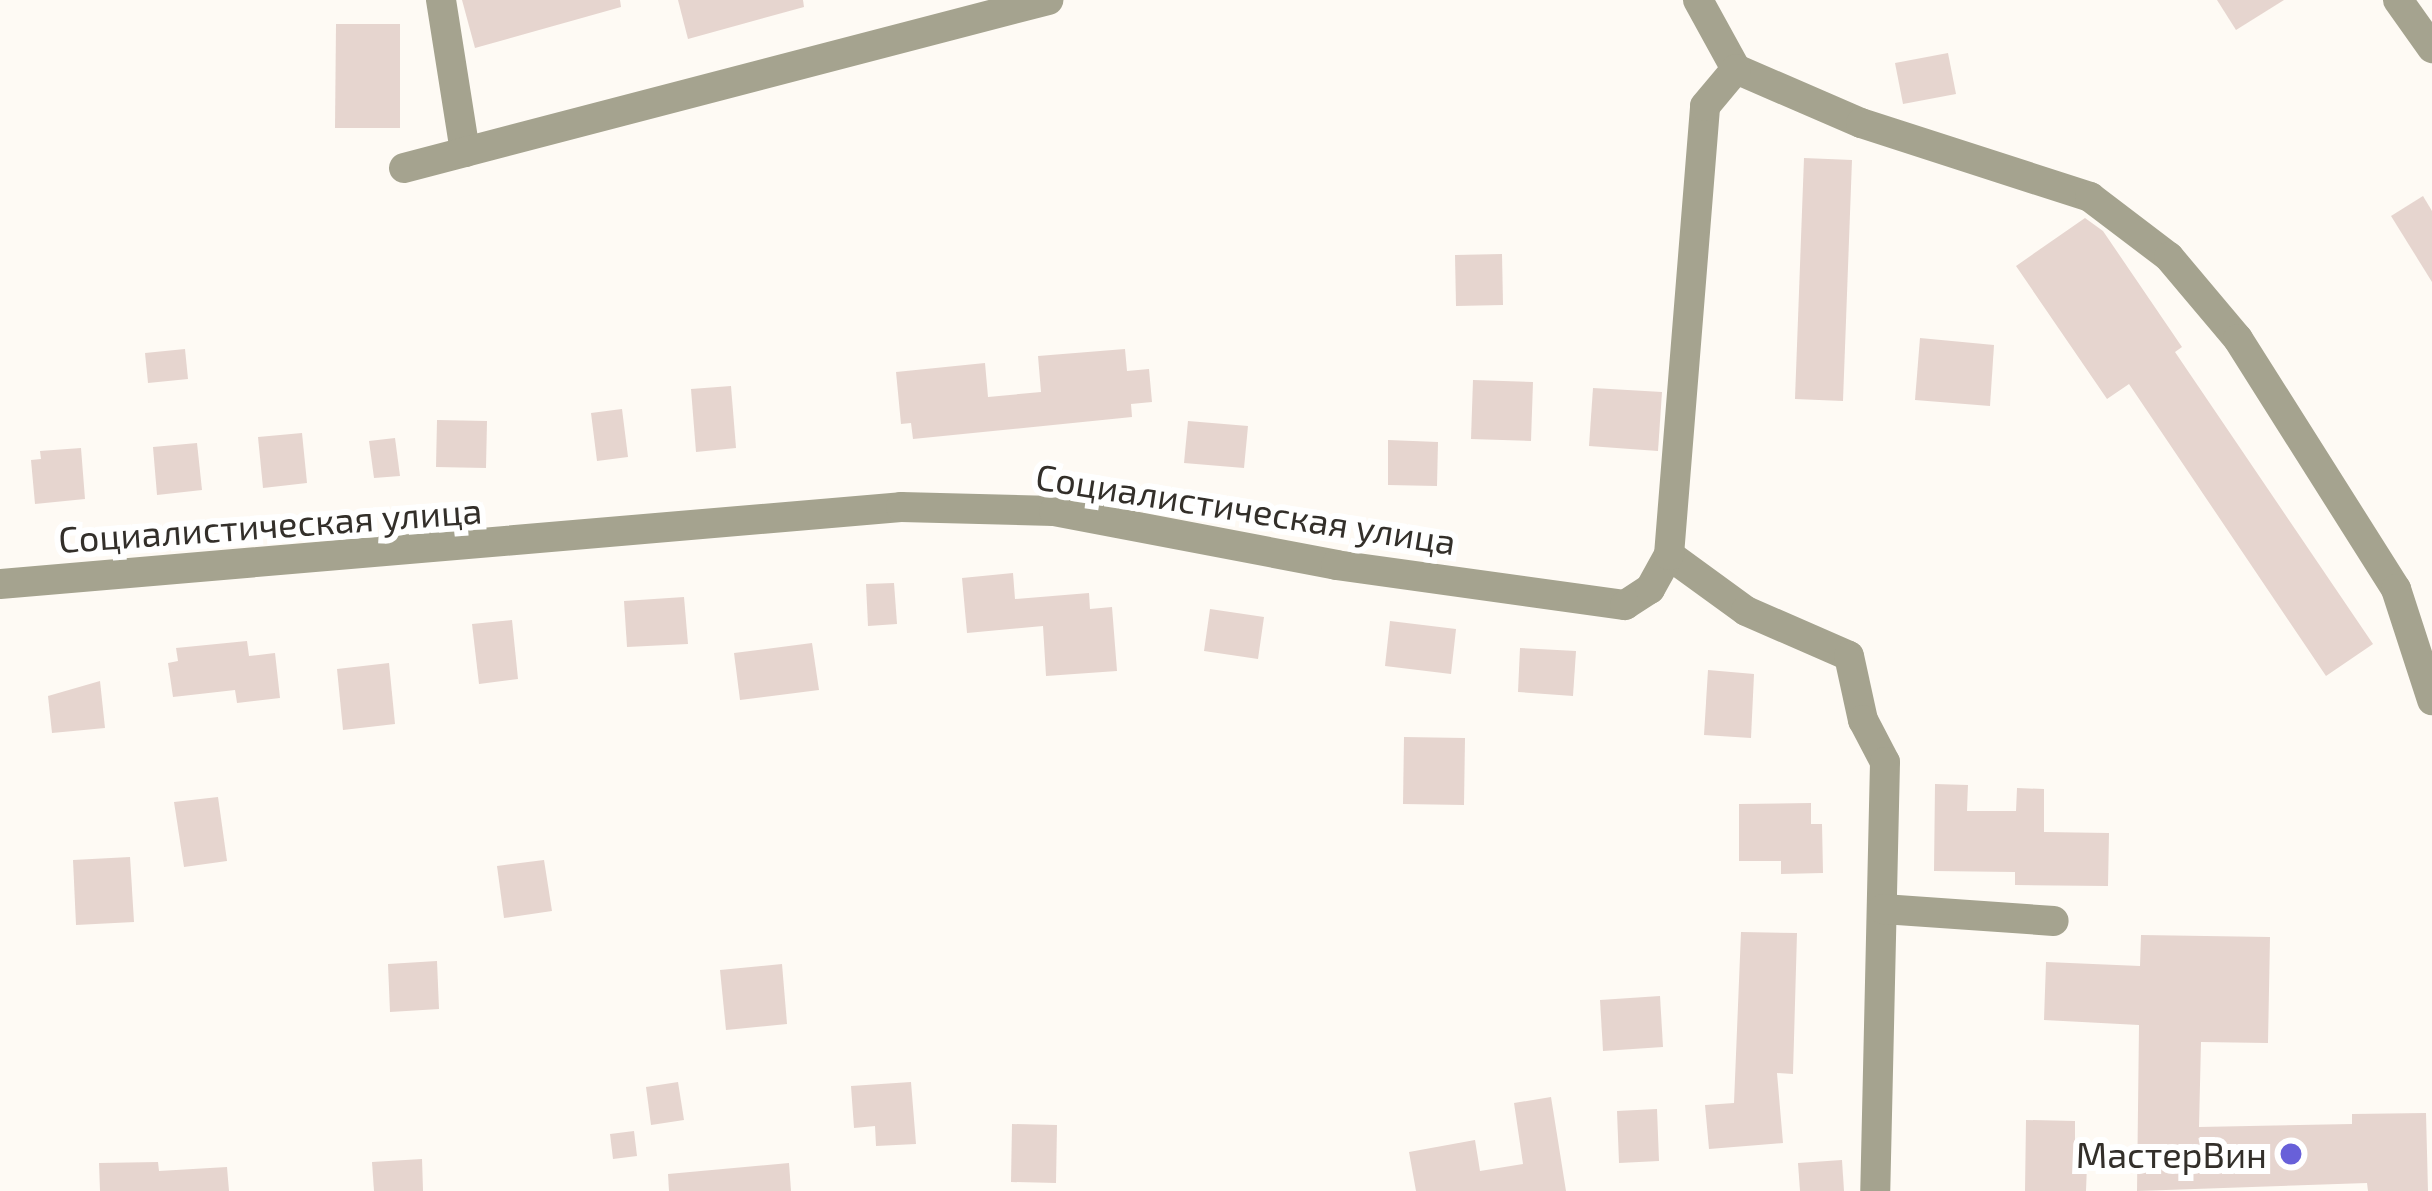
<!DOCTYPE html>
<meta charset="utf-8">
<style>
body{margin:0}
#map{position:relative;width:2432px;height:1191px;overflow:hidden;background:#fefaf4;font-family:"Exo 2",sans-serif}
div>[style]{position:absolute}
.building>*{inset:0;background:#e6d5cf}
.minor>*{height:30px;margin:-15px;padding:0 15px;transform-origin:15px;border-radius:15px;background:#a5a38f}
.dots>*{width:33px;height:33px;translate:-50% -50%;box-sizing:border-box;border:6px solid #fff;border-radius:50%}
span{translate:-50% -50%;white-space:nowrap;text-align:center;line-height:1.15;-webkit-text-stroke:12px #fff;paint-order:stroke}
.street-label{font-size:36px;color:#332f2a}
.poi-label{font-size:36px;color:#332f2a}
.right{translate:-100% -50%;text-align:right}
</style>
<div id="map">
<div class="building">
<div style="clip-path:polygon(462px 0,620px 0,621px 7px,475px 48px)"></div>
<div style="clip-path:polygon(678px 0,803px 0,804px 7px,688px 39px)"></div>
<div style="clip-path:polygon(2217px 0,2284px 0,2236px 30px)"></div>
<div style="clip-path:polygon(336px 24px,400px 24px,400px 128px,335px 128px)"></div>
<div style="clip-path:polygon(1948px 53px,1956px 94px,1903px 104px,1895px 63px)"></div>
<div style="clip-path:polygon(1804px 158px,1852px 160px,1843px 401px,1795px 399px)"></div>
<div style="clip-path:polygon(2423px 196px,2432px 211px,2432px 282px,2391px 216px)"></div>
<div style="clip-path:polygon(2085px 218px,2103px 231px,2182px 347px,2175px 352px,2373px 644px,2326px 676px,2129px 384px,2107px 399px,2016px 266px)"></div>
<div style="clip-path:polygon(1502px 254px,1503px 305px,1456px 306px,1455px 255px)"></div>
<div style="clip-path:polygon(1920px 338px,1994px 345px,1990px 406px,1915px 400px)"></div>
<div style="clip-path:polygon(185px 349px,188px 379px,148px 383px,145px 353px)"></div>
<div style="clip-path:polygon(1125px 349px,1127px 371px,1149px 369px,1152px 402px,1131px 404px,1132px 417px,913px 439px,911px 423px,901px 424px,896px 372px,985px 363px,988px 397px,1041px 392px,1038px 356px)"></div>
<div style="clip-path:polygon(1473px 380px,1533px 382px,1531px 441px,1471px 439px)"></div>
<div style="clip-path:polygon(731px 386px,736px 448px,696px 452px,691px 389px)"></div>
<div style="clip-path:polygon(1593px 388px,1662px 392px,1658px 451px,1589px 446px)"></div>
<div style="clip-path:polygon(622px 409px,628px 457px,597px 461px,591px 413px)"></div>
<div style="clip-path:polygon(437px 420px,487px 421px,486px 468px,436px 467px)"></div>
<div style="clip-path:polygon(1188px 421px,1248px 426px,1244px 468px,1184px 463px)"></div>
<div style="clip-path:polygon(302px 433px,307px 483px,263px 488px,258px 437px)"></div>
<div style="clip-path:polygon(395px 438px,400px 476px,374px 478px,369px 441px)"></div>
<div style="clip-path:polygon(1388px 440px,1438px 442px,1437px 486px,1388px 485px)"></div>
<div style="clip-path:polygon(197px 443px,202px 490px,157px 495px,153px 447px)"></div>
<div style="clip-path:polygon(81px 448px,85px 499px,35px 504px,31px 460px,41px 459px,40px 451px)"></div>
<div style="clip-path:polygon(1013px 573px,1015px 599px,1089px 593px,1090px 609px,1112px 607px,1117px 671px,1046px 676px,1043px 626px,967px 633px,962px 578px)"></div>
<div style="clip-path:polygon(894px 583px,897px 624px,868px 626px,866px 584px)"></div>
<div style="clip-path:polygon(684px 597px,688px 644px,627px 647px,624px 601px)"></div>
<div style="clip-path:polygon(1210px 609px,1264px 617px,1258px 659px,1204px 651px)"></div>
<div style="clip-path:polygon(512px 620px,518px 679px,479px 684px,472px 624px)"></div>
<div style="clip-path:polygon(1390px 621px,1456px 629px,1451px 674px,1385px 666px)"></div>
<div style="clip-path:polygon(247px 641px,249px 656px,275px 653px,280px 698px,237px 703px,235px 690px,173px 697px,168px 663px,178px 661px,176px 648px)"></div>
<div style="clip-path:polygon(812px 643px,819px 690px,740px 700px,734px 653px)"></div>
<div style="clip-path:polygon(1520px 648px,1576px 651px,1573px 696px,1518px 692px)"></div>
<div style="clip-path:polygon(389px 663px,395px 724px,343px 730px,337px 669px)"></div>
<div style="clip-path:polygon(1708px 670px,1754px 674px,1751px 738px,1704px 735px)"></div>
<div style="clip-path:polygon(100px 681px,105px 728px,52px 733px,48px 696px)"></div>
<div style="clip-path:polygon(1404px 737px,1465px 738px,1464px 805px,1403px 804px)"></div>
<div style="clip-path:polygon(1935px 784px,1968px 785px,1967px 811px,2016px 811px,2017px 788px,2044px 789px,2044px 832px,2109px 833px,2108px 886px,2015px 885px,2015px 872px,1934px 871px)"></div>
<div style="clip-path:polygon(218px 797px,227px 861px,184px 867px,174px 802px)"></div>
<div style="clip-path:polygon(1811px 803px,1811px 824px,1822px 824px,1823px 873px,1781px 874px,1781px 861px,1739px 861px,1739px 804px)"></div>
<div style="clip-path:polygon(130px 857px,134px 922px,76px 925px,73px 860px)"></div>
<div style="clip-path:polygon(544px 860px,552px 911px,504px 918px,497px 866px)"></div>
<div style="clip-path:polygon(1741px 932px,1797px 933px,1793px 1074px,1777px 1073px,1783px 1143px,1709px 1149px,1705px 1105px,1734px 1103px)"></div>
<div style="clip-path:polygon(2141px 935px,2270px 937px,2268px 1043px,2201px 1042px,2199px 1127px,2352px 1124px,2352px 1114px,2426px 1113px,2428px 1191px,2368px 1191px,2367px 1183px,2137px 1191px,2139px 1025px,2044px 1020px,2046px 962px,2140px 966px)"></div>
<div style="clip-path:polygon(437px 961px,439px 1009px,390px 1012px,388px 964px)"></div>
<div style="clip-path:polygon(782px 964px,787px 1024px,726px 1030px,720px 970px)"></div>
<div style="clip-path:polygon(1660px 996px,1663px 1047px,1603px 1051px,1600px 1000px)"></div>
<div style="clip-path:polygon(678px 1082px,684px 1120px,651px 1125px,646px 1087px)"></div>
<div style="clip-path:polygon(911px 1082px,916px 1144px,876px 1146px,875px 1126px,854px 1128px,851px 1086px)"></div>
<div style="clip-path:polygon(1551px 1097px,1566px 1191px,1416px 1191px,1409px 1152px,1475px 1140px,1480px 1171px,1523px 1164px,1514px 1103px)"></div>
<div style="clip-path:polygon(1657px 1109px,1659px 1161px,1619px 1163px,1617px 1111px)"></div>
<div style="clip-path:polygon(2026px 1120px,2075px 1121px,2075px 1164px,2087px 1165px,2086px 1191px,2025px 1191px)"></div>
<div style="clip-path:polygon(1012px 1124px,1057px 1125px,1056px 1183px,1011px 1182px)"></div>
<div style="clip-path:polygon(634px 1131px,637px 1156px,613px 1159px,610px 1134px)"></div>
<div style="clip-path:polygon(422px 1159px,423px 1191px,374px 1191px,372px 1162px)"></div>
<div style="clip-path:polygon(1842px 1160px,1844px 1191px,1800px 1191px,1798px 1163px)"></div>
<div style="clip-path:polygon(158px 1162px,159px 1171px,227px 1167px,229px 1191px,100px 1191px,99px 1163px)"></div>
<div style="clip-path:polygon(789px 1163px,791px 1191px,669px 1191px,668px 1174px)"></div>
</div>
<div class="minor">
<div style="left:441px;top:0;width:154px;rotate:81deg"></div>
<div style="left:1698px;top:0;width:79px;rotate:61.2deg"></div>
<div style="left:1736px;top:69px;width:136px;rotate:23.4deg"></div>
<div style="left:1861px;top:123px;width:241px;rotate:17.9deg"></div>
<div style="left:2090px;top:197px;width:99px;rotate:37.2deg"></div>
<div style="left:2169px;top:257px;width:107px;rotate:49.9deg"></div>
<div style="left:2238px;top:339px;width:296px;rotate:57.7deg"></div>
<div style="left:2396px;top:589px;width:117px;rotate:72deg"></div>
<div style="left:2398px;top:0;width:59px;rotate:54.7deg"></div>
<div style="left:404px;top:168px;width:666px;rotate:-14.62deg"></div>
<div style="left:1669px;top:555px;width:95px;rotate:36deg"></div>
<div style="left:1746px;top:611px;width:112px;rotate:23.6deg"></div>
<div style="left:1849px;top:656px;width:66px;rotate:77.7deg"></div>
<div style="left:1863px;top:720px;width:47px;rotate:62.4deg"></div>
<div style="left:1885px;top:762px;width:429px;rotate:91.3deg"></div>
<div style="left:0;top:584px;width:904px;rotate:-4.88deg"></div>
<div style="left:901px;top:507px;width:153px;rotate:1.5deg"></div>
<div style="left:1054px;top:511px;width:287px;rotate:10.8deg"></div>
<div style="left:1336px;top:565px;width:292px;rotate:7.9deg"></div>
<div style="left:1625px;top:605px;width:30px;rotate:-33deg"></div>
<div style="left:1650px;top:589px;width:39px;rotate:-61deg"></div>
<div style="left:1669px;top:555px;width:450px;rotate:-85.4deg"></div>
<div style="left:1705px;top:106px;width:48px;rotate:-50deg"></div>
<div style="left:1883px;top:909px;width:171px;rotate:4deg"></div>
</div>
<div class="dots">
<div style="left:2291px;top:1154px;background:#6860d9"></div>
</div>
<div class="street-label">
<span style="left:1246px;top:508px;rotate:9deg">Социалистическая улица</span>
<span style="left:270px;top:524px;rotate:-4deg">Социалистическая улица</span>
</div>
<div class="poi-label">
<span class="right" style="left:2267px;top:1154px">МастерВин</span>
</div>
</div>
